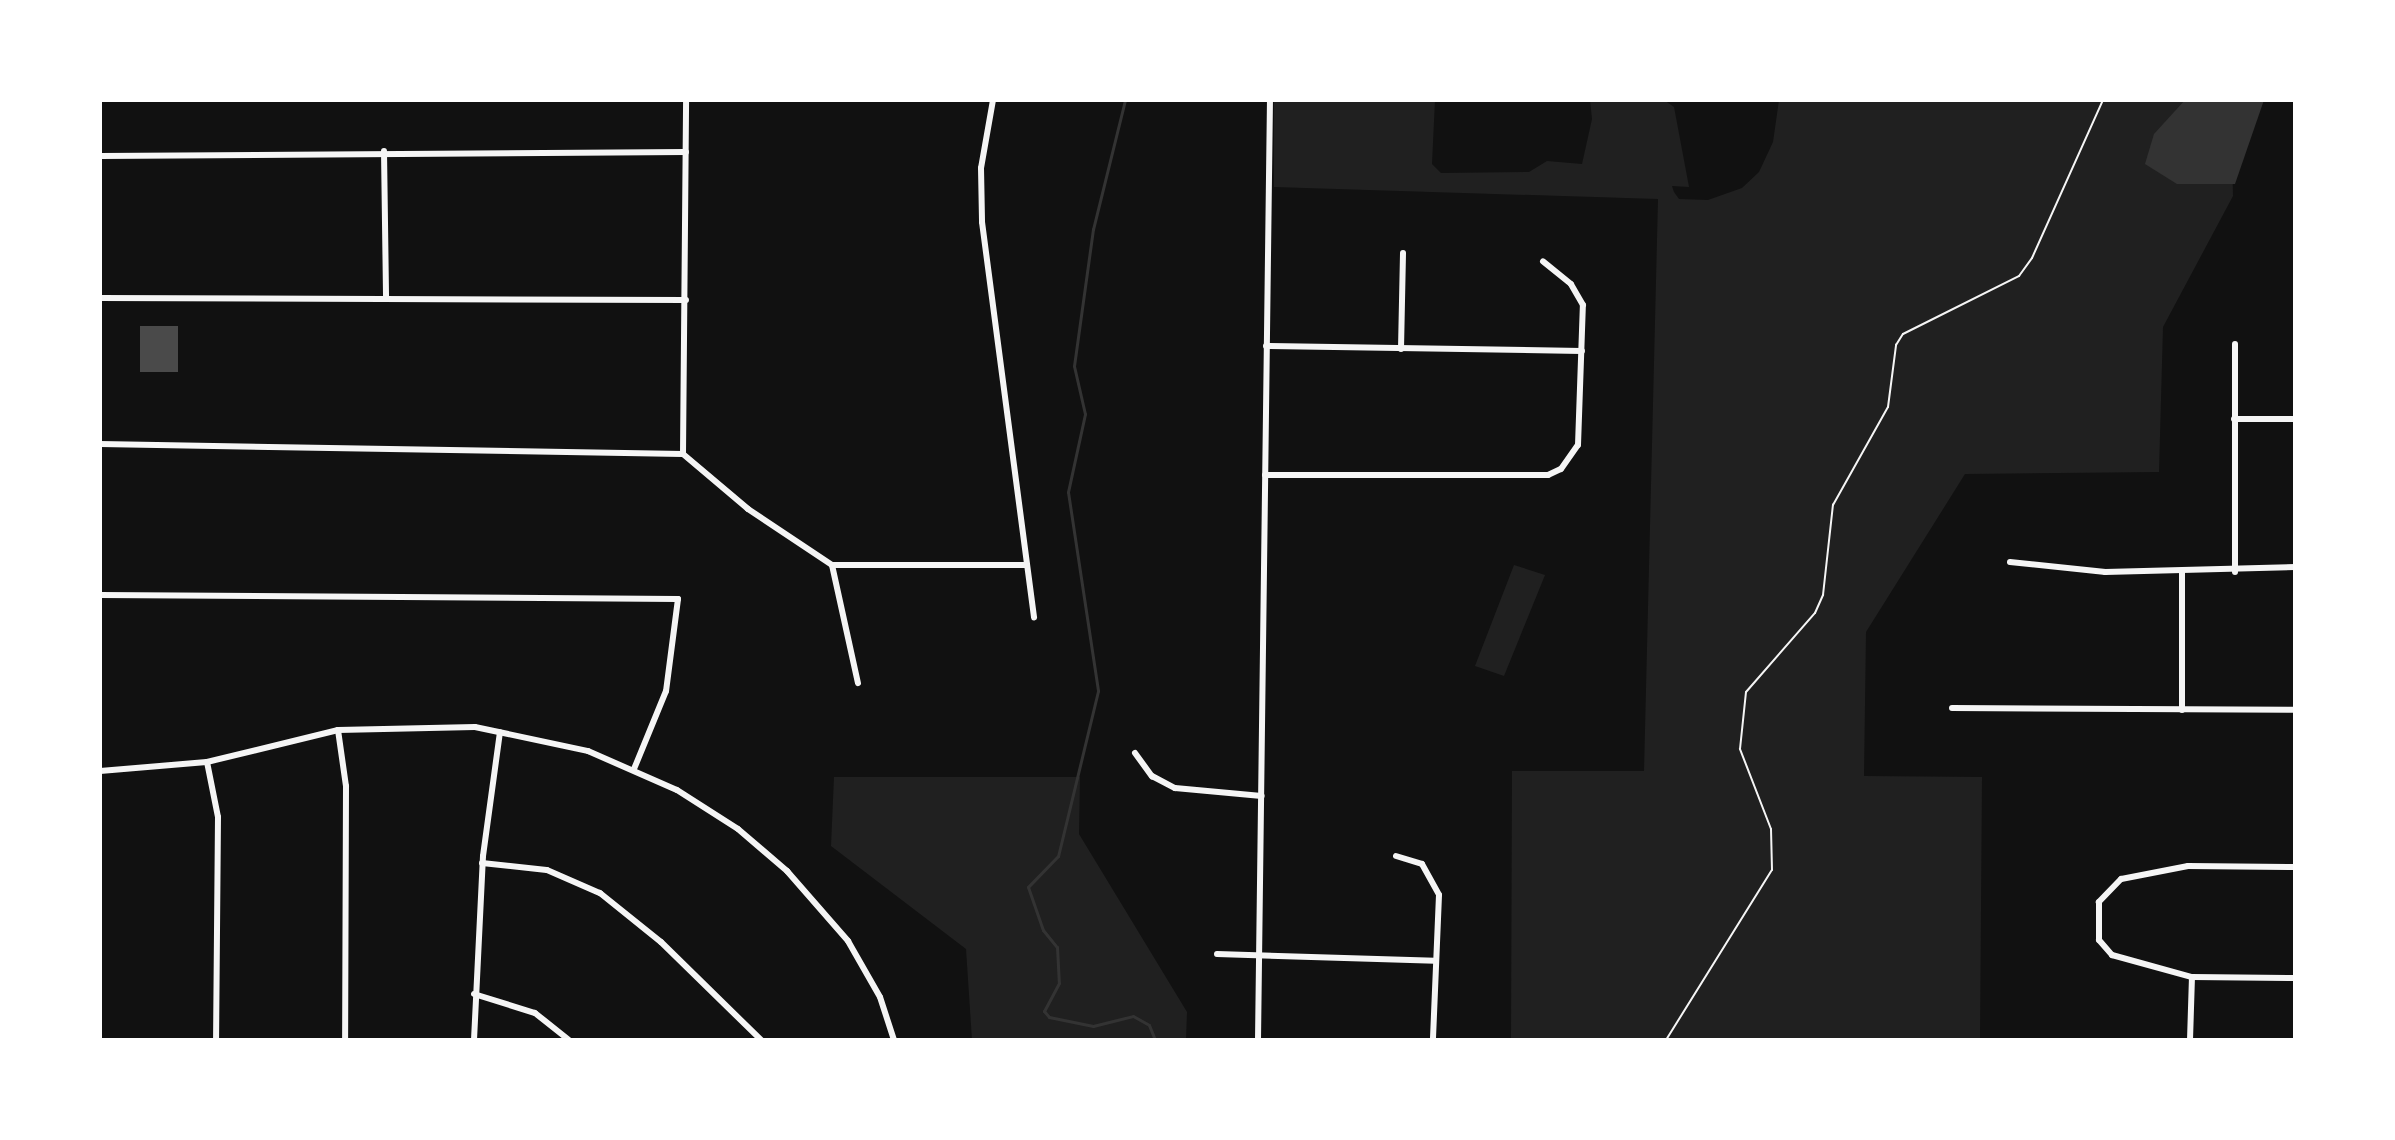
<!DOCTYPE html>
<style>
body{margin:0}
#map{position:relative;width:2395px;height:1140px;overflow:hidden;background:#111;font-family:"Times New Roman",serif}
div>[style]{position:absolute}
.green>*{inset:0;background:#202020}
.water>*{inset:0;background:#333}
.stream>*{height:3px;margin:-1.5px;padding:0 1.5px;transform-origin:1.5px;border-radius:1.5px;background:#333}
.building>*{inset:0;background:#4a4a4a}
.path>*{height:2px;margin:-1px;padding:0 1px;transform-origin:1px;border-radius:1px;background:#f5f5f5}
.minor>*{height:6px;margin:-3px;padding:0 3px;transform-origin:3px;border-radius:3px;background:#f5f5f5}
span{translate:-50% -50%;white-space:nowrap;text-align:center;line-height:1.15;-webkit-text-stroke:6px #fff;paint-order:stroke}
.frame{position:absolute;inset:0;border:102px solid #fff;pointer-events:none}
</style>
<div id="map">
<div class="green">
<div style="clip-path:polygon(1274px 100px,1435px 100px,1432px 164px,1441px 173px,1529px 172px,1547px 161px,1582px 164px,1592px 119px,1590px 100px,1664px 100px,1674px 107px,1689px 187px,1672px 186px,1674px 192px,1679px 199px,1708px 200px,1742px 188px,1759px 172px,1773px 142px,1779px 100px,2231px 100px,2233px 196px,2163px 327px,2159px 472px,1965px 474px,1866px 632px,1864px 776px,1982px 777px,1980px 1040px,1511px 1040px,1512px 771px,1644px 771px,1658px 199px,1274px 187px)"></div>
<div style="clip-path:polygon(1514px 565px,1545px 575px,1504px 676px,1475px 666px)"></div>
<div style="clip-path:polygon(834px 777px,1080px 777px,1079px 834px,1187px 1012px,1186px 1040px,972px 1040px,966px 949px,831px 846px)"></div>
</div>
<div class="water">
<div style="clip-path:polygon(2185px 100px,2264px 100px,2235px 184px,2177px 184px,2145px 164px,2154px 134px)"></div>
</div>
<div class="stream">
<div style="left:1125px;top:100px;width:133px;rotate:103.9deg"></div>
<div style="left:1093px;top:229px;width:138px;rotate:97.9deg"></div>
<div style="left:1074px;top:366px;width:49px;rotate:77.1deg"></div>
<div style="left:1085px;top:414px;width:80px;rotate:102.3deg"></div>
<div style="left:1068px;top:492px;width:201px;rotate:81.4deg"></div>
<div style="left:1098px;top:691px;width:170px;rotate:103.6deg"></div>
<div style="left:1058px;top:856px;width:43px;rotate:134.1deg"></div>
<div style="left:1028px;top:887px;width:46px;rotate:70.8deg"></div>
<div style="left:1043px;top:930px;width:22px;rotate:51deg"></div>
<div style="left:1057px;top:947px;width:36px;rotate:87deg"></div>
<div style="left:1059px;top:983px;width:32px;rotate:118deg"></div>
<div style="left:1044px;top:1011px;width:8px;rotate:50deg"></div>
<div style="left:1049px;top:1017px;width:45px;rotate:11.6deg"></div>
<div style="left:1093px;top:1026px;width:41px;rotate:-14deg"></div>
<div style="left:1133px;top:1016px;width:18px;rotate:29deg"></div>
<div style="left:1149px;top:1025px;width:16px;rotate:68deg"></div>
</div>
<div class="building">
<div style="clip-path:polygon(140px 326px,178px 326px,178px 372px,140px 372px)"></div>
</div>
<div class="path">
<div style="left:1666px;top:1040px;width:200px;rotate:-58.1deg"></div>
<div style="left:1772px;top:870px;width:41px;rotate:-91.4deg"></div>
<div style="left:1771px;top:829px;width:86px;rotate:-111.2deg"></div>
<div style="left:1740px;top:749px;width:57px;rotate:-84deg"></div>
<div style="left:1746px;top:692px;width:105px;rotate:-48.9deg"></div>
<div style="left:1815px;top:613px;width:20px;rotate:-66deg"></div>
<div style="left:1823px;top:595px;width:91px;rotate:-83.7deg"></div>
<div style="left:1833px;top:505px;width:112px;rotate:-60.7deg"></div>
<div style="left:1888px;top:407px;width:63px;rotate:-82.6deg"></div>
<div style="left:1896px;top:345px;width:13px;rotate:-58deg"></div>
<div style="left:1903px;top:334px;width:130px;rotate:-26.6deg"></div>
<div style="left:2019px;top:276px;width:22px;rotate:-54deg"></div>
<div style="left:2032px;top:258px;width:173px;rotate:-65.8deg"></div>
</div>
<div class="minor">
<div style="left:993px;top:100px;width:69px;rotate:100deg"></div>
<div style="left:981px;top:168px;width:54px;rotate:88.9deg"></div>
<div style="left:982px;top:222px;width:399px;rotate:82.5deg"></div>
<div style="left:384px;top:151px;width:147px;rotate:89.2deg"></div>
<div style="left:100px;top:156px;width:586px;rotate:-0.39deg"></div>
<div style="left:100px;top:298px;width:586px;rotate:0.2deg"></div>
<div style="left:2235px;top:344px;width:228px;rotate:90deg"></div>
<div style="left:1266px;top:346px;width:316px;rotate:0.9deg"></div>
<div style="left:1401px;top:349px;width:96px;rotate:-88.8deg"></div>
<div style="left:2234px;top:419px;width:61px"></div>
<div style="left:100px;top:444px;width:583px;rotate:0.98deg"></div>
<div style="left:683px;top:454px;width:85px;rotate:40.2deg"></div>
<div style="left:748px;top:509px;width:101px;rotate:33.7deg"></div>
<div style="left:832px;top:565px;width:121px;rotate:77.6deg"></div>
<div style="left:683px;top:454px;width:354px;rotate:-89.5deg"></div>
<div style="left:1265px;top:475px;width:283px"></div>
<div style="left:1548px;top:475px;width:14px;rotate:-25deg"></div>
<div style="left:1561px;top:469px;width:29px;rotate:-55deg"></div>
<div style="left:1578px;top:445px;width:140px;rotate:-88deg"></div>
<div style="left:1583px;top:305px;width:24px;rotate:-120deg"></div>
<div style="left:1571px;top:284px;width:36px;rotate:-141deg"></div>
<div style="left:2010px;top:562px;width:96px;rotate:6deg"></div>
<div style="left:2105px;top:572px;width:190px;rotate:-1.5deg"></div>
<div style="left:832px;top:565px;width:195px"></div>
<div style="left:2182px;top:572px;width:138px;rotate:90deg"></div>
<div style="left:100px;top:595px;width:578px;rotate:0.4deg"></div>
<div style="left:678px;top:599px;width:93px;rotate:97.4deg"></div>
<div style="left:666px;top:691px;width:84px;rotate:112.3deg"></div>
<div style="left:1952px;top:708px;width:343px;rotate:0.3deg"></div>
<div style="left:338px;top:730px;width:57px;rotate:81.9deg"></div>
<div style="left:346px;top:786px;width:254px;rotate:90.2deg"></div>
<div style="left:1135px;top:753px;width:29px;rotate:54deg"></div>
<div style="left:1152px;top:776px;width:26px;rotate:28deg"></div>
<div style="left:1175px;top:788px;width:87px;rotate:5.3deg"></div>
<div style="left:207px;top:762px;width:56px;rotate:78.7deg"></div>
<div style="left:218px;top:817px;width:223px;rotate:90.5deg"></div>
<div style="left:100px;top:771px;width:107px;rotate:-4.8deg"></div>
<div style="left:207px;top:762px;width:135px;rotate:-13.7deg"></div>
<div style="left:338px;top:730px;width:137px;rotate:-1.3deg"></div>
<div style="left:475px;top:727px;width:116px;rotate:12deg"></div>
<div style="left:588px;top:751px;width:97px;rotate:23.7deg"></div>
<div style="left:677px;top:790px;width:72px;rotate:32.6deg"></div>
<div style="left:738px;top:829px;width:65px;rotate:40.6deg"></div>
<div style="left:787px;top:871px;width:93px;rotate:48.9deg"></div>
<div style="left:848px;top:941px;width:64px;rotate:60.3deg"></div>
<div style="left:880px;top:997px;width:45px;rotate:72deg"></div>
<div style="left:1396px;top:856px;width:27px;rotate:17deg"></div>
<div style="left:1422px;top:864px;width:35px;rotate:61deg"></div>
<div style="left:1439px;top:895px;width:145px;rotate:92.4deg"></div>
<div style="left:482px;top:863px;width:65px;rotate:6.1deg"></div>
<div style="left:547px;top:870px;width:58px;rotate:23.5deg"></div>
<div style="left:600px;top:893px;width:78px;rotate:38.8deg"></div>
<div style="left:661px;top:942px;width:140px;rotate:44.4deg"></div>
<div style="left:2295px;top:867px;width:107px;rotate:-179.5deg"></div>
<div style="left:2188px;top:866px;width:68px;rotate:169deg"></div>
<div style="left:2121px;top:879px;width:32px;rotate:134deg"></div>
<div style="left:2099px;top:902px;width:38px;rotate:90deg"></div>
<div style="left:2099px;top:940px;width:20px;rotate:49deg"></div>
<div style="left:2112px;top:955px;width:83px;rotate:15.4deg"></div>
<div style="left:2192px;top:977px;width:103px;rotate:0.6deg"></div>
<div style="left:1217px;top:954px;width:218px;rotate:1.8deg"></div>
<div style="left:474px;top:994px;width:64px;rotate:17.3deg"></div>
<div style="left:535px;top:1013px;width:43px;rotate:38.5deg"></div>
<div style="left:474px;top:1040px;width:184px;rotate:-87.2deg"></div>
<div style="left:483px;top:856px;width:125px;rotate:-82.2deg"></div>
<div style="left:1258px;top:1040px;width:940px;rotate:-89.27deg"></div>
<div style="left:2190px;top:1040px;width:63px;rotate:-88.2deg"></div>
</div>
<div class="frame"></div>
</div>
